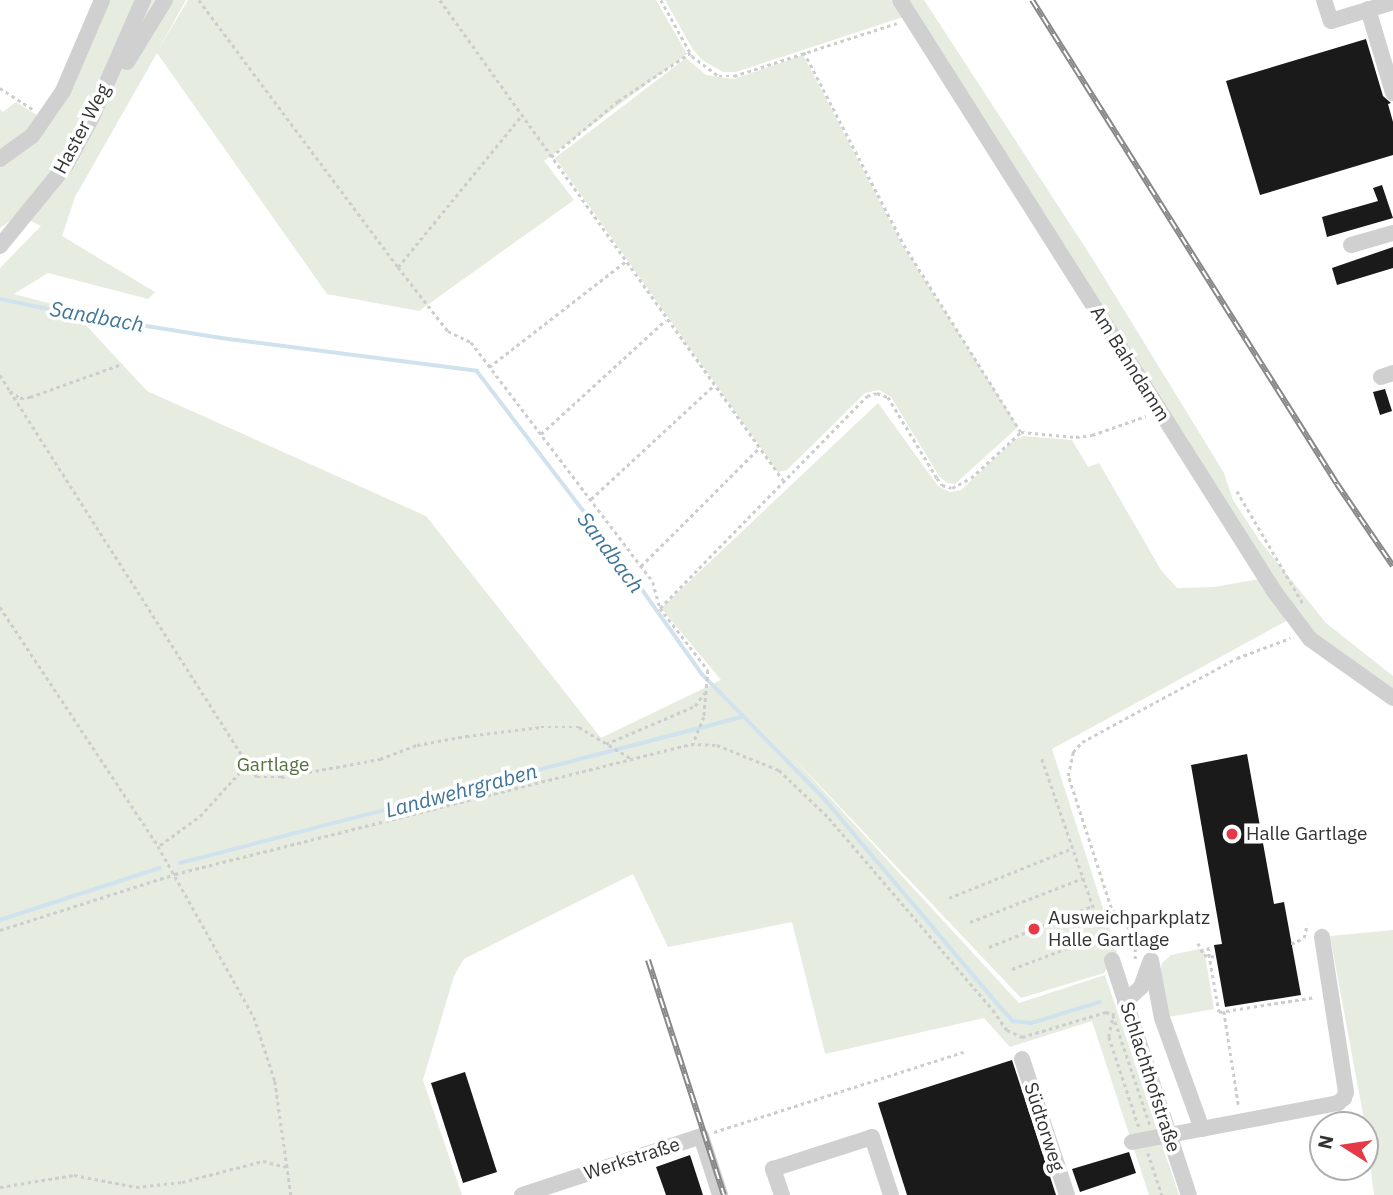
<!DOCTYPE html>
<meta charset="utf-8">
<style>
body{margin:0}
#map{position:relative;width:1393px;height:1195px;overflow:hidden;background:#fff;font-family:"IBM Plex Sans",sans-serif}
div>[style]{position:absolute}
.green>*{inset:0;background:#e6ecdf}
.stream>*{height:3.5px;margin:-1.75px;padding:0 1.75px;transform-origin:1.75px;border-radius:1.75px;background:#cfe2ee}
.building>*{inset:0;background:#1a1a1a}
.path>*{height:2.5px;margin-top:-1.25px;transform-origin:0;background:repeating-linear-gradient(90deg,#cdcdcd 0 3.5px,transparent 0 7px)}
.minor>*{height:16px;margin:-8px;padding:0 8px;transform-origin:8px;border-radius:8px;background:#d0d0d0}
.rail>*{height:6px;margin-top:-3px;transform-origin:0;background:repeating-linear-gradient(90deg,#fff 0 10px,#888 0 20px);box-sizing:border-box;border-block:2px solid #888}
.dots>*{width:19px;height:19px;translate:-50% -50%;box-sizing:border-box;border:4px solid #fff;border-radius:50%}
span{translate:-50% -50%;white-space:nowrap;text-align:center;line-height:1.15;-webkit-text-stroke:7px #fff;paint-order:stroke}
.street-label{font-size:19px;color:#333}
.park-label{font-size:19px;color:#56703f}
.poi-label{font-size:19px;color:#333}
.left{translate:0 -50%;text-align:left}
.water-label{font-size:21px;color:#3f7597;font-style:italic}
.north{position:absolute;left:1309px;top:1111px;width:70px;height:70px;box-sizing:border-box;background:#fff;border:2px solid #adadad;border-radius:50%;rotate:282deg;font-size:19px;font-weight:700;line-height:28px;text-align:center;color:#333}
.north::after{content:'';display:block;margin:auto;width:24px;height:32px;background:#e63946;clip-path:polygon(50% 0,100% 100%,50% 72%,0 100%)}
</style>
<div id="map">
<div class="green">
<div style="clip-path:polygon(106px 0,186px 0,158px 50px,188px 0,656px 0,687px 54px,544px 161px,574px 200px,419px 311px,327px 294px,157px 53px,75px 197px,62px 236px,155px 292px,148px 299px,48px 273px,14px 294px,71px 309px,147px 391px,426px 516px,601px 738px,721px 680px,661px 608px,878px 403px,938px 486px,950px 492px,961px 490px,1013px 441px,1023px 436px,1072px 440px,1088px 467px,1099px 463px,1161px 570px,1177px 588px,1214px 587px,1260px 579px,1288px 620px,1052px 749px,1117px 952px,1104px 973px,1021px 998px,785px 749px,1019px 1003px,1105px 975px,1179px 1195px,1149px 1195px,1092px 1021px,1010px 1047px,984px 1018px,825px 1054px,792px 922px,668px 947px,633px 874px,464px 959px,454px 976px,423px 1080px,462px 1195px,0 1195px,0 268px,41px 226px,19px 215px,0 228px,0 165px,35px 140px)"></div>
<div style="clip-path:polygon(665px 0,891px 0,903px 17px,736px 72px,723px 72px,702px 60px,692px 48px)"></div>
<div style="clip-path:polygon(906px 0,924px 0,1094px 261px,1224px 473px,1233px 500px,1260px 541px,1326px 623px,1393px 676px,1393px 693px,1306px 628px)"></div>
<div style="clip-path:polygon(803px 55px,903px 246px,1018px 427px,955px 484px,947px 483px,939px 476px,891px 397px,879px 390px,865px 393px,787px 470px,778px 472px,555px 158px,686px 58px,706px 75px,734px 79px)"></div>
<div style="clip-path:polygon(16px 102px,37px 115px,30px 134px,0 154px,0 109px,3px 112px)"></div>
<div style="clip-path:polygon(1393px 930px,1393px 1195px,1374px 1195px,1365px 1125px,1330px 936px)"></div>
<div style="clip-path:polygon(1204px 948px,1214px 1009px,1168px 1017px,1160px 974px,1162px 963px,1171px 955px)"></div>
</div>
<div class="stream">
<div style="left:0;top:299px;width:80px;rotate:11.6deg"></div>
<div style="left:78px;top:315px;width:145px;rotate:9.1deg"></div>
<div style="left:221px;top:338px;width:258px;rotate:7.3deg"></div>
<div style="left:477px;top:371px;width:248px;rotate:52.7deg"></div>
<div style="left:627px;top:568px;width:130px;rotate:54.7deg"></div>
<div style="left:702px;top:674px;width:171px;rotate:45.5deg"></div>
<div style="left:822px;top:796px;width:277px;rotate:49.8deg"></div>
<div style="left:1001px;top:1008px;width:18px;rotate:47deg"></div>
<div style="left:1013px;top:1021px;width:18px;rotate:6deg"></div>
<div style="left:1031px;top:1023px;width:72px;rotate:-16.9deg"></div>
<div style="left:180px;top:863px;width:581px;rotate:-14.56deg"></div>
<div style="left:0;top:920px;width:168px;rotate:-18deg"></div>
</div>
<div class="building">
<div style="clip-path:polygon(1366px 39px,1383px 96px,1391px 103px,1388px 104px,1393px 122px,1393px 155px,1260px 195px,1226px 81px)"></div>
<div style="clip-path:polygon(1382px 185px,1393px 218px,1327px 237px,1322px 217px,1378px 201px,1373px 188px)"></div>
<div style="clip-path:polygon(1393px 247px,1393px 268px,1337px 285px,1332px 268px)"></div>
<div style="clip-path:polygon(1385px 389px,1392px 411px,1380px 415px,1373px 392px)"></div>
<div style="clip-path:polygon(1247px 754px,1274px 904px,1284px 902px,1301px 995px,1225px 1007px,1214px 945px,1222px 944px,1191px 765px)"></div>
<div style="clip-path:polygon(1012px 1060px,1056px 1195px,907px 1195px,878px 1103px)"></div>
<div style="clip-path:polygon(465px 1072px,497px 1172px,463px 1183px,431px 1083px)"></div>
<div style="clip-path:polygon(1129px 1152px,1136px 1173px,1080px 1192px,1072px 1169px)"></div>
<div style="clip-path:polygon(690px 1155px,703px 1195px,666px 1195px,656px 1167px)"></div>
</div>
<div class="path">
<div style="left:199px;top:0;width:333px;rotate:53.3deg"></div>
<div style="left:398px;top:267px;width:81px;rotate:52deg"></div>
<div style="left:448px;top:331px;width:25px;rotate:26deg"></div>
<div style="left:471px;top:342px;width:301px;rotate:52.8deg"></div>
<div style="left:653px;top:582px;width:27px;rotate:75deg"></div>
<div style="left:660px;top:608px;width:78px;rotate:52.3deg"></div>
<div style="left:708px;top:670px;width:47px;rotate:94.9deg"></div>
<div style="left:704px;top:717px;width:29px;rotate:112deg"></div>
<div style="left:440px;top:0;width:590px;rotate:54.45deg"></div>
<div style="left:661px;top:0;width:64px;rotate:61deg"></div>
<div style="left:692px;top:56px;width:34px;rotate:37deg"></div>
<div style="left:719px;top:76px;width:15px"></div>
<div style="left:734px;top:76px;width:171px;rotate:-18deg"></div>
<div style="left:804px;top:52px;width:217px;rotate:62.6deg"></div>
<div style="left:904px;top:245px;width:221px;rotate:58deg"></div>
<div style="left:0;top:88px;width:40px;rotate:32.9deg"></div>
<div style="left:551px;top:157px;width:87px;rotate:-39.9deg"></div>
<div style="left:618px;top:101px;width:87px;rotate:-33.7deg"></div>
<div style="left:398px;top:267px;width:195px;rotate:-50.8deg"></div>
<div style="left:489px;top:367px;width:172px;rotate:-37.7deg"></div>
<div style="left:0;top:375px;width:19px;rotate:58deg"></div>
<div style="left:10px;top:391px;width:12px;rotate:35deg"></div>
<div style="left:20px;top:398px;width:10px;rotate:-6deg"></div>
<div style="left:30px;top:397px;width:98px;rotate:-19.7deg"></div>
<div style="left:10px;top:391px;width:434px;rotate:57.5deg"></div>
<div style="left:541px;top:434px;width:169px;rotate:-42.4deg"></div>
<div style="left:1237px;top:491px;width:132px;rotate:59.6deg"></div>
<div style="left:591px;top:499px;width:168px;rotate:-42.8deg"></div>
<div style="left:641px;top:566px;width:167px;rotate:-45deg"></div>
<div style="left:0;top:607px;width:287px;rotate:56.5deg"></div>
<div style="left:158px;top:846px;width:196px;rotate:60.7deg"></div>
<div style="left:254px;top:1017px;width:67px;rotate:71.8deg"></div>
<div style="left:275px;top:1081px;width:115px;rotate:82deg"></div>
<div style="left:660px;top:608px;width:296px;rotate:-45.7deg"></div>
<div style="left:867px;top:396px;width:10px;rotate:-17deg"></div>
<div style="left:877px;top:393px;width:12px;rotate:20deg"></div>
<div style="left:888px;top:397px;width:95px;rotate:58.8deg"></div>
<div style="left:937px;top:478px;width:9px;rotate:54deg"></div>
<div style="left:942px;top:485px;width:10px;rotate:17deg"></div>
<div style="left:952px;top:488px;width:21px;rotate:-28deg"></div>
<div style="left:971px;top:478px;width:68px;rotate:-42.6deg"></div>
<div style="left:1021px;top:432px;width:55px;rotate:5.2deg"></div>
<div style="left:1076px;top:437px;width:16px;rotate:-7deg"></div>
<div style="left:1092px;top:435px;width:57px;rotate:-19.4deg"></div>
<div style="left:606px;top:744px;width:97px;rotate:-23.1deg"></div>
<div style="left:695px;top:706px;width:16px;rotate:-55deg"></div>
<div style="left:1042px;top:759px;width:199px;rotate:70.9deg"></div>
<div style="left:160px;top:845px;width:49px;rotate:-35.9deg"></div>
<div style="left:200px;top:816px;width:58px;rotate:-47.8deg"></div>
<div style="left:239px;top:773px;width:16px;rotate:-76deg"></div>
<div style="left:243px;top:757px;width:24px;rotate:55deg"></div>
<div style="left:257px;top:777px;width:24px"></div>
<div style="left:281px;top:777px;width:101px;rotate:-10.3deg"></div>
<div style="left:380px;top:759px;width:40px;rotate:-21deg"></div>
<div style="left:417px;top:745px;width:50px;rotate:-10.4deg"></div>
<div style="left:466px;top:736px;width:76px;rotate:-6.8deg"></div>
<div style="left:541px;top:727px;width:38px"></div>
<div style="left:579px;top:727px;width:62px;rotate:31.1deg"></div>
<div style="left:949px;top:898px;width:134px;rotate:-22deg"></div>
<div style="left:970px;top:922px;width:121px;rotate:-21.3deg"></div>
<div style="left:0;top:930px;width:184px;rotate:-17.7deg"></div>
<div style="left:175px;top:874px;width:532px;rotate:-14.14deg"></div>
<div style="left:691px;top:744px;width:26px;rotate:2deg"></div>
<div style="left:717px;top:745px;width:67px;rotate:22deg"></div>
<div style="left:779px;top:770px;width:69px;rotate:43.8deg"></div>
<div style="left:829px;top:818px;width:253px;rotate:49.5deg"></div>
<div style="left:993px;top:1010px;width:24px;rotate:55deg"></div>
<div style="left:1007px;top:1030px;width:17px;rotate:25deg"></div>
<div style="left:1022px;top:1037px;width:88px;rotate:-16.6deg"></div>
<div style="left:1106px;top:1012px;width:8px;rotate:23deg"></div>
<div style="left:1198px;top:943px;width:13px;rotate:63deg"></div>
<div style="left:1204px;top:955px;width:12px;rotate:9deg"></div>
<div style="left:1291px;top:944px;width:14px;rotate:-25deg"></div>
<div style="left:1304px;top:938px;width:14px;rotate:-78deg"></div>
<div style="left:989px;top:947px;width:111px;rotate:-21.7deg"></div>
<div style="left:1208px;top:947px;width:66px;rotate:80.4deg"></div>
<div style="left:1219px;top:1012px;width:98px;rotate:-8.8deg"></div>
<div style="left:1135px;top:959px;width:13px;rotate:-90deg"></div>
<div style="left:1135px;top:946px;width:18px;rotate:-109deg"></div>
<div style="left:1129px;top:929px;width:28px;rotate:-131deg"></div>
<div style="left:1111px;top:908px;width:139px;rotate:-108deg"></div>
<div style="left:1068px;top:776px;width:25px;rotate:-78deg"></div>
<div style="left:1073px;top:752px;width:13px;rotate:-48deg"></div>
<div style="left:1082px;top:742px;width:176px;rotate:-28.5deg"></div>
<div style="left:1237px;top:658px;width:57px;rotate:-20.7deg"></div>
<div style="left:1012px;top:969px;width:96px;rotate:-20.7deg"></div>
<div style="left:1224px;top:1011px;width:98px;rotate:81.2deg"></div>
<div style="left:1114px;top:1013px;width:25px;rotate:102deg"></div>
<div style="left:1109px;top:1037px;width:95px;rotate:71.6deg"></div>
<div style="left:1113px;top:1015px;width:116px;rotate:71.4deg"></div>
<div style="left:714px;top:1132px;width:262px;rotate:-17.8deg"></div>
<div style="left:1148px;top:1153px;width:44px;rotate:71.6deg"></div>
<div style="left:0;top:1187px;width:75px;rotate:-9.2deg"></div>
<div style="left:74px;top:1175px;width:63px;rotate:11deg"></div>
<div style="left:136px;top:1187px;width:46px;rotate:-6.2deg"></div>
<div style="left:182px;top:1182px;width:84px;rotate:-14.5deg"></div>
<div style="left:263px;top:1161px;width:25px;rotate:14deg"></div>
</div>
<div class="minor">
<div style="left:900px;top:0;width:699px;rotate:57.67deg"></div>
<div style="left:1274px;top:591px;width:60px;rotate:53.1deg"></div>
<div style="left:1310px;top:639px;width:102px;rotate:35.4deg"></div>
<div style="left:1324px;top:0;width:22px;rotate:72deg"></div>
<div style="left:1331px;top:21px;width:65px;rotate:-17deg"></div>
<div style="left:1368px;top:9px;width:88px;rotate:73.4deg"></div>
<div style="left:127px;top:62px;width:73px;rotate:-58.5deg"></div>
<div style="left:0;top:159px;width:39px;rotate:-36deg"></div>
<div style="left:32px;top:136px;width:55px;rotate:-55.4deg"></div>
<div style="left:63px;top:91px;width:99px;rotate:-66.8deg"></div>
<div style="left:1351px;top:245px;width:44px;rotate:-15.9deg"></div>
<div style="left:0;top:246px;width:104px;rotate:-50.8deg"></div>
<div style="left:66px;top:165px;width:55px;rotate:-61.6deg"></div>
<div style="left:92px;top:117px;width:128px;rotate:-66.4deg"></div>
<div style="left:1381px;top:377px;width:13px;rotate:-18deg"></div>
<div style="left:1112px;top:960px;width:247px;rotate:71.9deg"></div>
<div style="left:1151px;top:960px;width:59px;rotate:79.3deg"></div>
<div style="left:1162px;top:1018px;width:118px;rotate:70.2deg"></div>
<div style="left:1125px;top:1002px;width:22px;rotate:-43deg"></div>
<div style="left:1141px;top:987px;width:27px;rotate:-70deg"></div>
<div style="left:1022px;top:1059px;width:143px;rotate:71.7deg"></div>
<div style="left:1132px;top:1142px;width:210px;rotate:-10.7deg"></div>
<div style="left:1338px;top:1103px;width:8px;rotate:-40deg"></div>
<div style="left:1344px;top:1098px;width:6px;rotate:-72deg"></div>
<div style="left:1346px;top:1092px;width:157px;rotate:-98.8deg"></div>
<div style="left:522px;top:1195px;width:188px;rotate:-18.2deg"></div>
<div style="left:701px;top:1136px;width:62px;rotate:72.1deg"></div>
<div style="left:782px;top:1195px;width:28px;rotate:-109deg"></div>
<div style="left:773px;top:1169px;width:104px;rotate:-17.9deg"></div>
<div style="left:872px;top:1137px;width:61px;rotate:71.9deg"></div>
</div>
<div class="rail">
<div style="left:1032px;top:0;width:572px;rotate:57.78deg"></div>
<div style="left:1337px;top:484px;width:99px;rotate:55.7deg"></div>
<div style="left:648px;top:960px;width:247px;rotate:72.1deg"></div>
</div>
<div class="dots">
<div style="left:1232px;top:834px;background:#e63946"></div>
<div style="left:1034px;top:929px;background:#e63946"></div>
</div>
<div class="street-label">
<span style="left:82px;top:129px;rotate:-62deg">Haster Weg</span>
<span style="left:1130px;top:364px;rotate:58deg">Am Bahndamm</span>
<span style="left:1150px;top:1077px;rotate:72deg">Schlachthofstraße</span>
<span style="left:1044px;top:1127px;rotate:72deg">Südtorweg</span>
<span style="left:632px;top:1159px;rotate:-18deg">Werkstraße</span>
</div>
<div class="park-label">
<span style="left:273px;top:765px">Gartlage</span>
</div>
<div class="poi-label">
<span class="left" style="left:1246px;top:834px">Halle Gartlage</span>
<span class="left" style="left:1048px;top:929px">Ausweichparkplatz<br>Halle Gartlage</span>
</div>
<div class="water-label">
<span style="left:97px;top:316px;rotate:10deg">Sandbach</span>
<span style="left:611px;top:552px;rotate:53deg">Sandbach</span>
<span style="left:461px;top:790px;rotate:-15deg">Landwehrgraben</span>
</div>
<div class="north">N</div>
</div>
